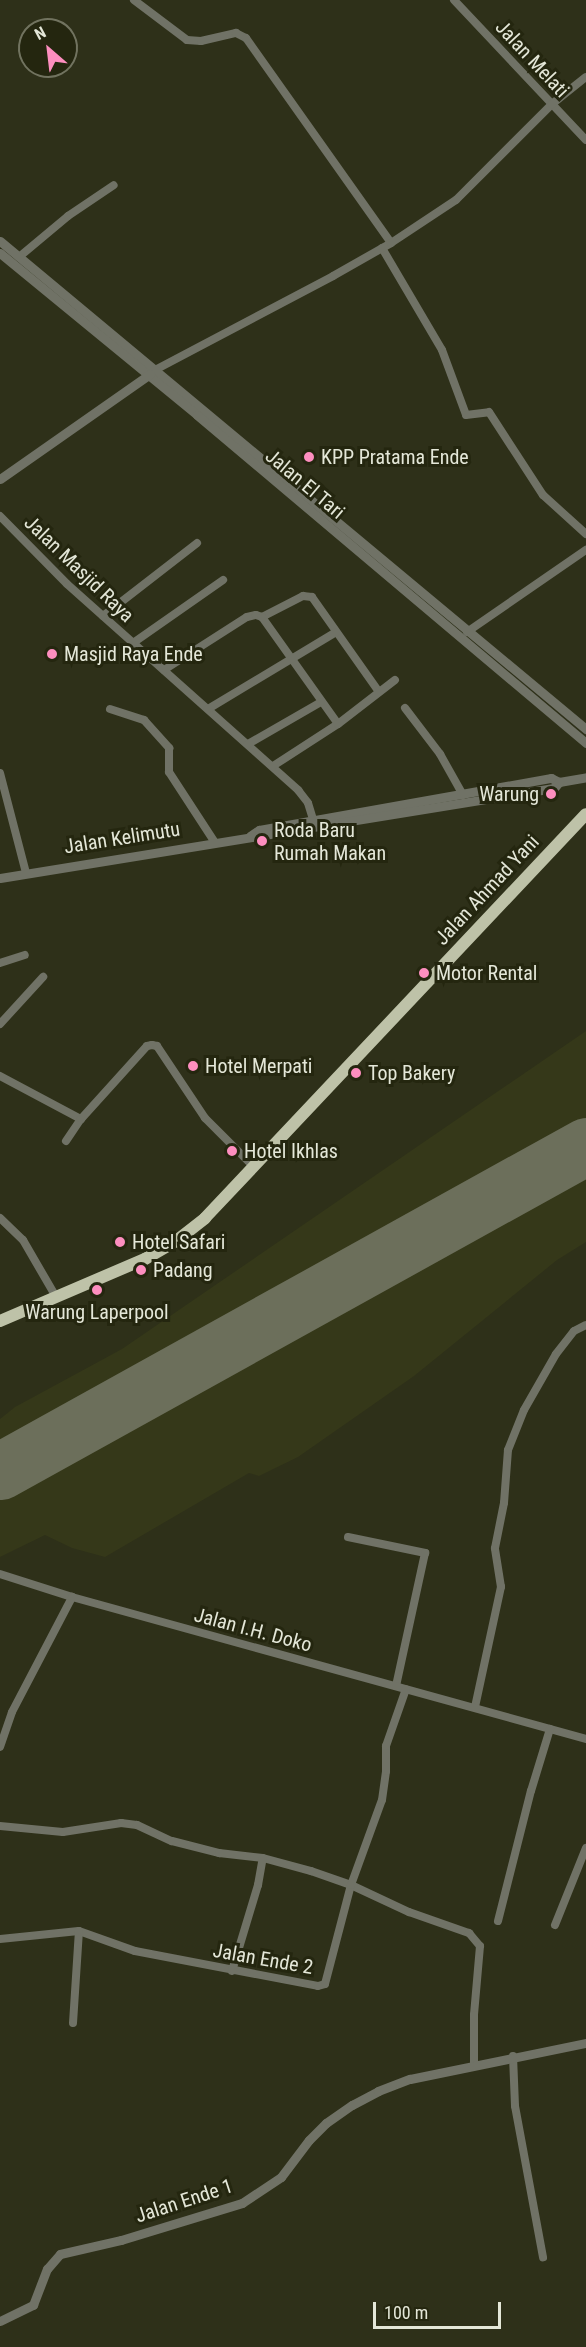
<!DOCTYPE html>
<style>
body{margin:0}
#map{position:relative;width:586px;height:2347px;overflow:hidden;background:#2e3019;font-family:"Roboto Condensed",sans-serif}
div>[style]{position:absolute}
.built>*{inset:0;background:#353819}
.runway>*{height:57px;margin:-28.5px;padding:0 28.5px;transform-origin:28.5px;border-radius:28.5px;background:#6c6f5b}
.minor>*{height:8px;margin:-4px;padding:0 4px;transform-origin:4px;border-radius:4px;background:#707266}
.tertiary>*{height:9px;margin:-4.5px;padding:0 4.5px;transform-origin:4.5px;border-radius:4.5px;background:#707266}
.trunk>*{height:12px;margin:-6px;padding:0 6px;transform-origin:6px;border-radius:6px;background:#bec2a8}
.dots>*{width:16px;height:16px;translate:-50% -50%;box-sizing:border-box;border:3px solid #24260f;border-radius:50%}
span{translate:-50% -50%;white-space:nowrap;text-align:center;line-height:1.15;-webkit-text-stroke:6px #24260f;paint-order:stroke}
.street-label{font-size:20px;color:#e4e7d8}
.poi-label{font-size:20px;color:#e4e7d8}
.left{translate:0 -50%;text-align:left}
.right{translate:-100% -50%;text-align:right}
.north{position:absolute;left:18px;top:18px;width:60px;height:60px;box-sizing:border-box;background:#24260f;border:2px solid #71735f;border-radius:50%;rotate:332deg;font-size:16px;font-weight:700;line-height:24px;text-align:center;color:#e4e7d8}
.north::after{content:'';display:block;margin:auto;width:21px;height:27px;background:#fd8ebf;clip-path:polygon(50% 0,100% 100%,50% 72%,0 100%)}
.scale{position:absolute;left:373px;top:2302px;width:128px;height:27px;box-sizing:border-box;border:3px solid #e4e7d8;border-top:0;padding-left:8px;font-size:18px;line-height:21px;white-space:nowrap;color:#e4e7d8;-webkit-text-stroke:4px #24260f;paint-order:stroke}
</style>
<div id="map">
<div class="built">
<div style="clip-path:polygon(586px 1031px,586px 1242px,557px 1260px,414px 1376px,298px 1457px,259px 1476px,249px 1473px,105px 1557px,72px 1548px,45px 1535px,0 1557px,0 1419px,15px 1407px,122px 1349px)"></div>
</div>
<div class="runway">
<div style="left:0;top:1471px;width:670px;rotate:-29.01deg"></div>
</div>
<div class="minor">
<div style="left:134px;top:0;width:66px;rotate:37deg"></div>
<div style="left:187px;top:40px;width:14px;rotate:4deg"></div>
<div style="left:201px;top:41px;width:36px;rotate:-13deg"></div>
<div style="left:236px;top:33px;width:11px;rotate:27deg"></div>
<div style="left:246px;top:38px;width:251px;rotate:54.7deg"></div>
<div style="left:454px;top:0;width:192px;rotate:46.7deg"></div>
<div style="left:382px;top:248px;width:118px;rotate:59.5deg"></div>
<div style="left:442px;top:350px;width:69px;rotate:69.7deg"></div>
<div style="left:466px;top:415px;width:23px;rotate:-7deg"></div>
<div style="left:489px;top:412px;width:99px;rotate:57deg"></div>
<div style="left:543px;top:495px;width:58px;rotate:42.2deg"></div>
<div style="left:19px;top:257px;width:64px;rotate:-39.9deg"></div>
<div style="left:68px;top:216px;width:55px;rotate:-34deg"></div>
<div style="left:155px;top:370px;width:201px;rotate:-27.8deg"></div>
<div style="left:333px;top:276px;width:67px;rotate:-29.6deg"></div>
<div style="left:391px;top:243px;width:78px;rotate:-33.5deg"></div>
<div style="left:456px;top:200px;width:136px;rotate:-45deg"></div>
<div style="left:552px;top:104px;width:43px;rotate:-38.5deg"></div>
<div style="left:0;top:516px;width:95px;rotate:45.4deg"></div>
<div style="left:67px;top:584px;width:310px;rotate:41.7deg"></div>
<div style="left:298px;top:790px;width:16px;rotate:52deg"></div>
<div style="left:308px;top:803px;width:24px;rotate:73deg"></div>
<div style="left:103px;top:616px;width:119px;rotate:-37.8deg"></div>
<div style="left:262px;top:617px;width:46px;rotate:-27.1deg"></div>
<div style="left:303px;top:596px;width:9px;rotate:6deg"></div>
<div style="left:312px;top:597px;width:116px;rotate:54.8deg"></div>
<div style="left:467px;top:632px;width:145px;rotate:-34.6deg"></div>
<div style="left:133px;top:643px;width:110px;rotate:-35deg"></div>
<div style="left:164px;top:670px;width:98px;rotate:-32.6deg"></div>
<div style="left:247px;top:617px;width:9px;rotate:-13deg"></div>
<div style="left:256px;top:615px;width:6px;rotate:18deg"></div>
<div style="left:262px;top:617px;width:131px;rotate:54.6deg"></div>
<div style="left:405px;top:708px;width:58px;rotate:52.7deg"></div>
<div style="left:440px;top:754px;width:47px;rotate:60.7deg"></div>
<div style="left:110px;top:709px;width:36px;rotate:18deg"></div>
<div style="left:144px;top:720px;width:38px;rotate:48deg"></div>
<div style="left:169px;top:748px;width:24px;rotate:90deg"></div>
<div style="left:169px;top:772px;width:82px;rotate:56.9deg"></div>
<div style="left:208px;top:709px;width:149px;rotate:-31deg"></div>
<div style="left:248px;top:744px;width:84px;rotate:-29.9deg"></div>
<div style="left:273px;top:766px;width:77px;rotate:-32.9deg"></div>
<div style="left:338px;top:724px;width:72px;rotate:-37.7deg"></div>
<div style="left:0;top:773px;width:103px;rotate:75.4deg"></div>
<div style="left:0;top:963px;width:26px;rotate:-18deg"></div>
<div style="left:0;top:1024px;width:64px;rotate:-47.5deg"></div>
<div style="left:0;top:1076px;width:92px;rotate:28deg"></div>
<div style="left:66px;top:1141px;width:27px;rotate:-56deg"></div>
<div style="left:81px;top:1119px;width:98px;rotate:-47.9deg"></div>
<div style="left:147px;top:1046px;width:5px;rotate:-11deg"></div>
<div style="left:152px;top:1045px;width:5px;rotate:11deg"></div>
<div style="left:157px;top:1046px;width:87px;rotate:56.3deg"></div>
<div style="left:205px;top:1118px;width:68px;rotate:45deg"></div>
<div style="left:0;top:1218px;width:32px;rotate:44deg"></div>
<div style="left:23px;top:1240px;width:66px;rotate:59.9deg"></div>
<div style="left:348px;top:1537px;width:79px;rotate:11.7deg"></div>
<div style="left:425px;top:1553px;width:136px;rotate:102.3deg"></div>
<div style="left:0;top:1574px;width:76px;rotate:17.7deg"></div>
<div style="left:475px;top:1707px;width:123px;rotate:-77.8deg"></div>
<div style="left:501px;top:1587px;width:39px;rotate:-99deg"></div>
<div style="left:495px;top:1548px;width:46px;rotate:-78.7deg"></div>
<div style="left:504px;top:1503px;width:53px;rotate:-85.7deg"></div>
<div style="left:508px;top:1450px;width:43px;rotate:-68.2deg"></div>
<div style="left:524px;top:1410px;width:64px;rotate:-60.3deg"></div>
<div style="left:556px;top:1354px;width:29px;rotate:-52deg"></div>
<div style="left:574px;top:1331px;width:13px;rotate:-27deg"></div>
<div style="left:0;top:1747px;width:37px;rotate:-71deg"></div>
<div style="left:12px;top:1712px;width:130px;rotate:-62.4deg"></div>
<div style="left:72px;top:1597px;width:533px;rotate:15.44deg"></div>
<div style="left:0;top:1826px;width:63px;rotate:5.4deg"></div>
<div style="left:63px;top:1832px;width:59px;rotate:-8.8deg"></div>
<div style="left:121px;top:1823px;width:16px;rotate:7deg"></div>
<div style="left:137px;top:1825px;width:38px;rotate:25deg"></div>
<div style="left:172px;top:1841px;width:49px;rotate:14.3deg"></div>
<div style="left:219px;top:1853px;width:44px;rotate:6.5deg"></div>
<div style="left:263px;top:1858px;width:50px;rotate:15.2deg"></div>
<div style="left:311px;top:1871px;width:42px;rotate:19.3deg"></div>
<div style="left:351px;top:1885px;width:64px;rotate:25deg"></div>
<div style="left:409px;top:1912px;width:64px;rotate:19.3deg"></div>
<div style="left:469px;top:1933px;width:17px;rotate:50deg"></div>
<div style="left:480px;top:1946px;width:69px;rotate:95deg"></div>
<div style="left:474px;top:2015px;width:50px;rotate:90deg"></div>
<div style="left:498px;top:1921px;width:134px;rotate:-75.8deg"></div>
<div style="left:531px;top:1791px;width:65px;rotate:-73deg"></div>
<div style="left:555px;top:1925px;width:83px;rotate:-68.1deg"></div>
<div style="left:0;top:1939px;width:79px;rotate:-5.8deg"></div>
<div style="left:79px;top:1931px;width:59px;rotate:19.7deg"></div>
<div style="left:135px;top:1951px;width:186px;rotate:10.8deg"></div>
<div style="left:318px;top:1986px;width:7px;rotate:-16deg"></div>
<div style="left:325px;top:1984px;width:102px;rotate:-75.3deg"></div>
<div style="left:351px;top:1885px;width:90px;rotate:-70deg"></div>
<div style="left:382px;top:1800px;width:29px;rotate:-82deg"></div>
<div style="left:386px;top:1771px;width:25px;rotate:-90deg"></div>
<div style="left:386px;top:1746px;width:60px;rotate:-70.7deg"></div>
<div style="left:232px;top:1971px;width:90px;rotate:-73.2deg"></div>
<div style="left:258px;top:1885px;width:27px;rotate:-80deg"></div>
<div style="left:73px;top:2023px;width:92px;rotate:-86.3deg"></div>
<div style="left:513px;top:2056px;width:50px;rotate:87.7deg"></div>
<div style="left:515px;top:2106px;width:154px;rotate:79.5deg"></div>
</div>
<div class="tertiary">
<div style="left:0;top:241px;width:763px;rotate:39.79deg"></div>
<div style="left:0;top:253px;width:255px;rotate:39.4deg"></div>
<div style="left:197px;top:415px;width:509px;rotate:40.14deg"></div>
<div style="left:0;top:479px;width:183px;rotate:-35deg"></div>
<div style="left:250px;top:836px;width:11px;rotate:-34deg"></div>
<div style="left:259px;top:830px;width:297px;rotate:-10.1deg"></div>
<div style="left:551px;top:778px;width:9px;rotate:27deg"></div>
<div style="left:559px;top:782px;width:27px;rotate:-10deg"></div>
<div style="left:0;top:878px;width:561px;rotate:-9.23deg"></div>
<div style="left:554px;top:788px;width:8px;rotate:-50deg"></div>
<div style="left:0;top:2321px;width:37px;rotate:-26deg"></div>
<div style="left:33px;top:2305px;width:39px;rotate:-69deg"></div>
<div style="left:47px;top:2269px;width:20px;rotate:-49deg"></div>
<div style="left:60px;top:2254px;width:63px;rotate:-12.9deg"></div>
<div style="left:121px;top:2240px;width:127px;rotate:-17deg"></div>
<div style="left:242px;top:2203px;width:47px;rotate:-33.7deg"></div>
<div style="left:281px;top:2177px;width:46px;rotate:-52.9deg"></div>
<div style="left:309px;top:2140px;width:24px;rotate:-45deg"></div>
<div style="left:326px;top:2123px;width:32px;rotate:-35deg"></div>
<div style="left:352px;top:2105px;width:30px;rotate:-28deg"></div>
<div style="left:378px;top:2091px;width:34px;rotate:-21deg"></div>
<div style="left:410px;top:2079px;width:180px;rotate:-11.6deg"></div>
</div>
<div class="trunk">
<div style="left:0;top:1321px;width:158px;rotate:-23.2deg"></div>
<div style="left:145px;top:1259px;width:36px;rotate:-30deg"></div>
<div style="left:176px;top:1241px;width:37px;rotate:-38deg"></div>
<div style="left:205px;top:1218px;width:555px;rotate:-46.68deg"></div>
</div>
<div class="dots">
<div style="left:309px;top:457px;background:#fd8ebf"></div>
<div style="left:52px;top:654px;background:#fd8ebf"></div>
<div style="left:551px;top:794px;background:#fd8ebf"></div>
<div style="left:262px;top:841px;background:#fd8ebf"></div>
<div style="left:424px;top:973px;background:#fd8ebf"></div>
<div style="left:193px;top:1066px;background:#fd8ebf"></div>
<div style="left:356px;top:1073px;background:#fd8ebf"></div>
<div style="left:232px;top:1151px;background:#fd8ebf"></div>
<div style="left:120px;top:1242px;background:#fd8ebf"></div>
<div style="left:141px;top:1270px;background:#fd8ebf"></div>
<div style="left:97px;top:1290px;background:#fd8ebf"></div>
</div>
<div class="street-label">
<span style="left:532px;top:59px;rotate:47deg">Jalan Melati</span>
<span style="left:305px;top:484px;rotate:40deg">Jalan El Tari</span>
<span style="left:79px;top:569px;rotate:44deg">Jalan Masjid Raya</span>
<span style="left:122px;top:838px;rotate:-9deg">Jalan Kelimutu</span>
<span style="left:487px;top:890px;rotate:-47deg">Jalan Ahmad Yani</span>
<span style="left:253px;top:1630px;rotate:15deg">Jalan I.H. Doko</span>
<span style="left:263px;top:1959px;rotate:10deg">Jalan Ende 2</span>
<span style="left:184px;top:2201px;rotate:-18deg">Jalan Ende 1</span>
</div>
<div class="poi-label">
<span class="left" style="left:321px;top:457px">KPP Pratama Ende</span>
<span class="left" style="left:64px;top:654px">Masjid Raya Ende</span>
<span class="right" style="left:539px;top:794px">Warung</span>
<span class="left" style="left:274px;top:842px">Roda Baru<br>Rumah Makan</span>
<span class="left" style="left:436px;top:973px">Motor Rental</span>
<span class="left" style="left:205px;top:1066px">Hotel Merpati</span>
<span class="left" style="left:368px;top:1073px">Top Bakery</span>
<span class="left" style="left:244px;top:1151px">Hotel Ikhlas</span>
<span class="left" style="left:132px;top:1242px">Hotel Safari</span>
<span class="left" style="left:153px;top:1270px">Padang</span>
<span style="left:97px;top:1312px">Warung Laperpool</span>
</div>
<div class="north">N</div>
<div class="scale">100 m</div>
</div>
